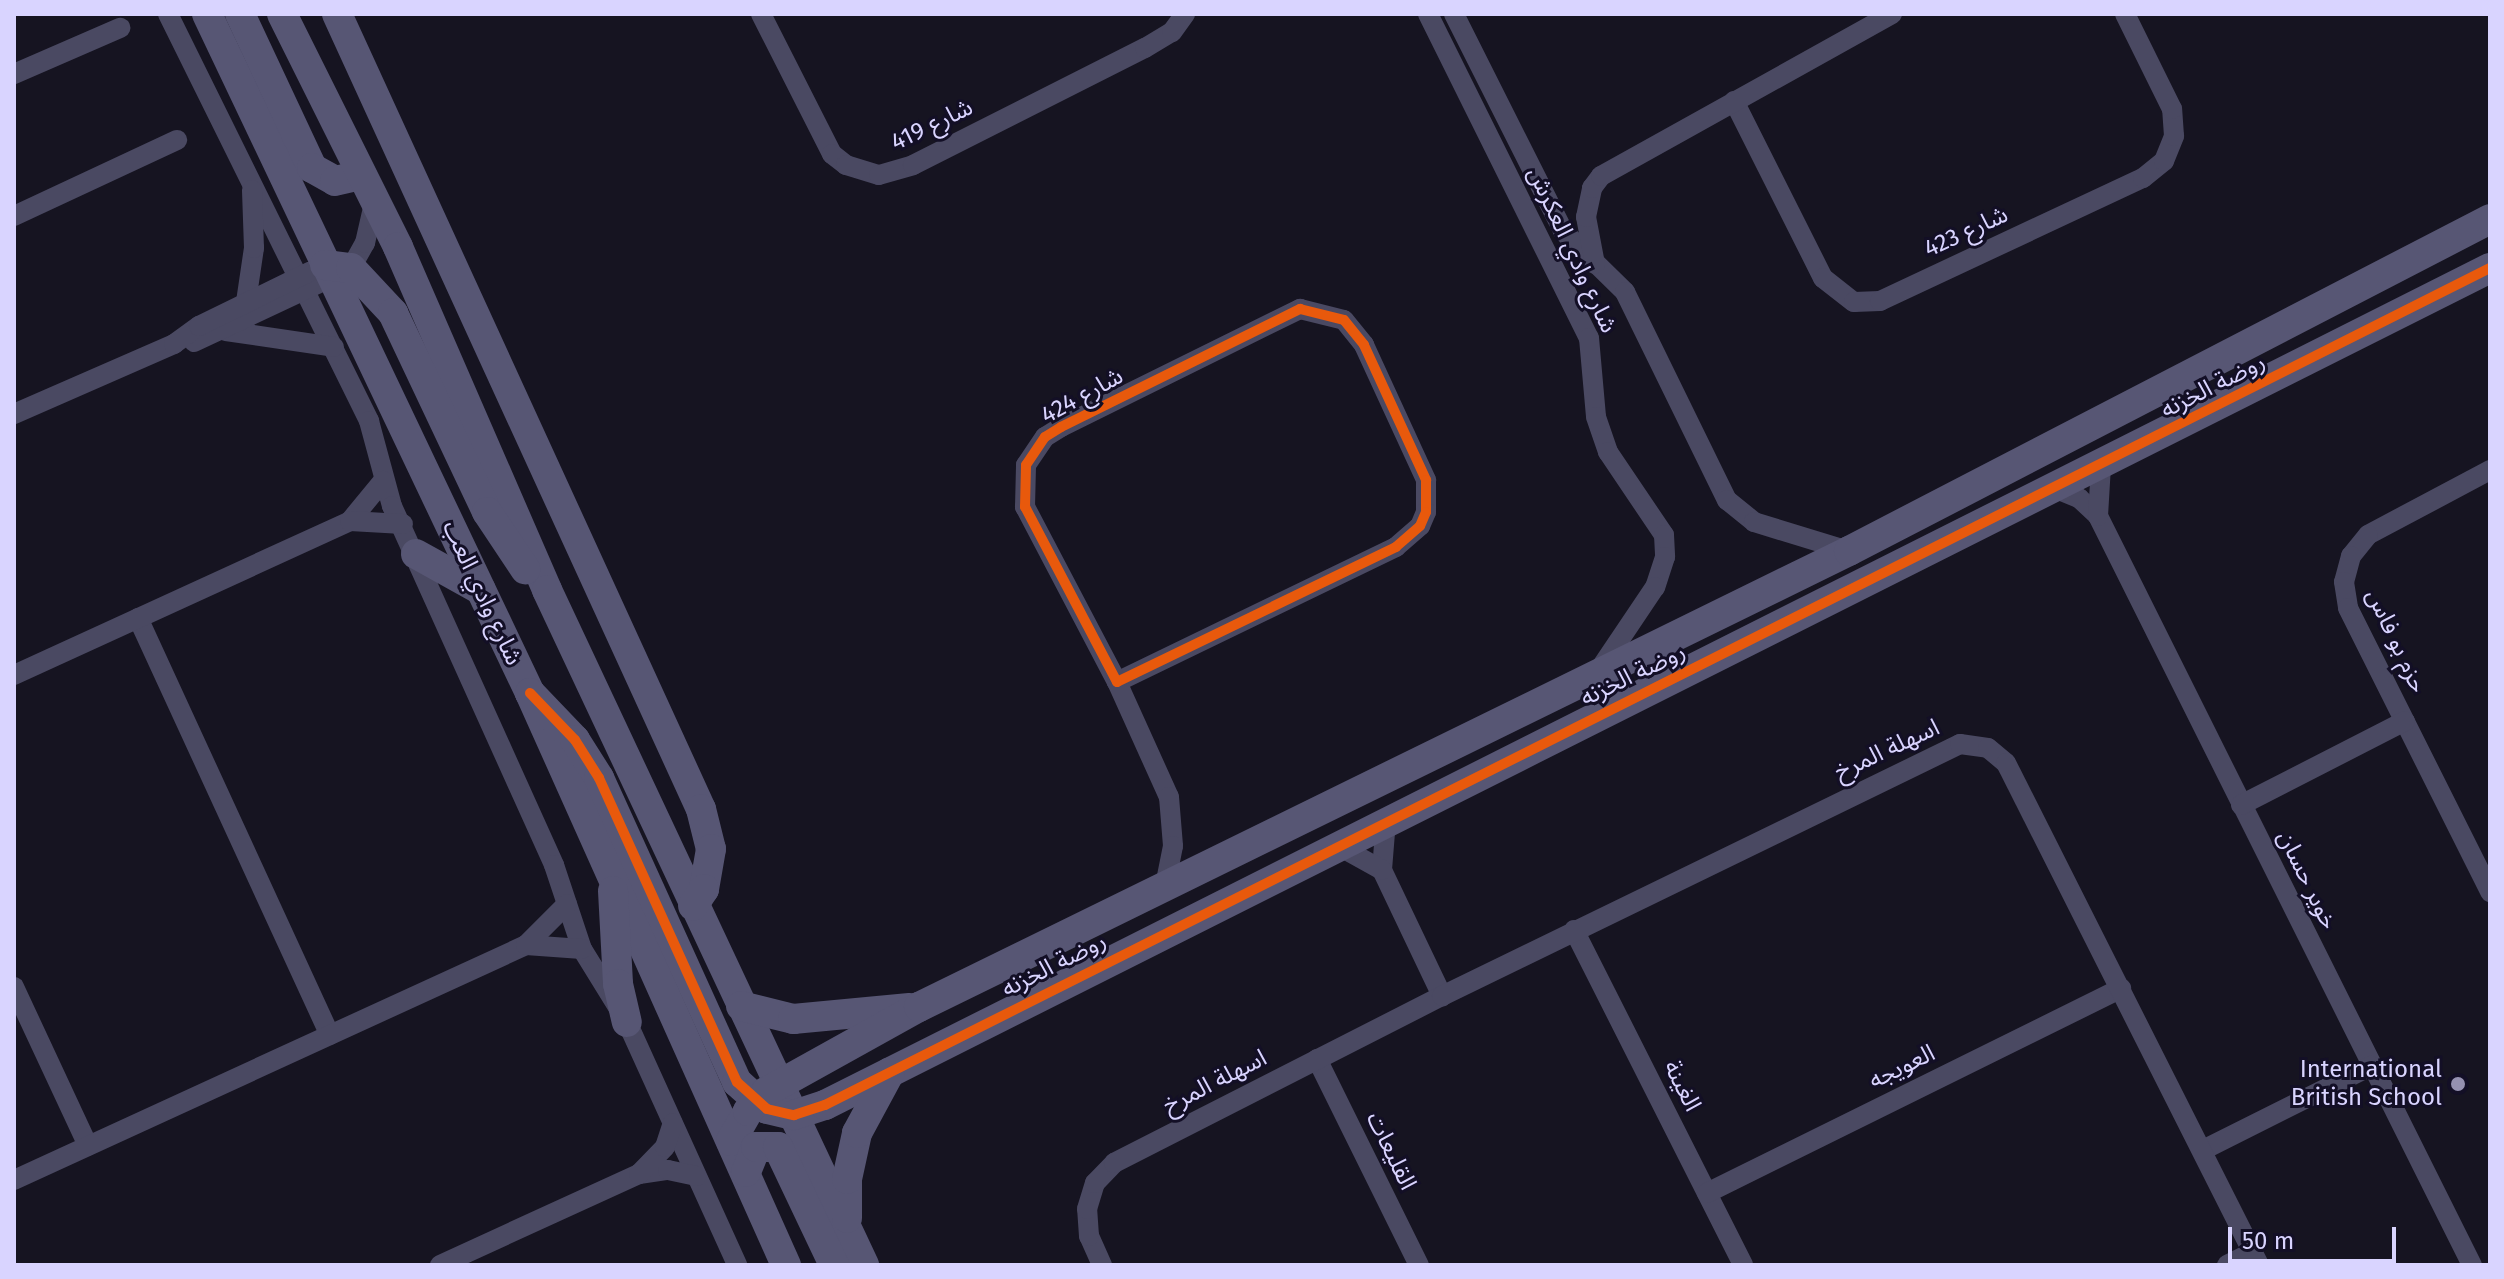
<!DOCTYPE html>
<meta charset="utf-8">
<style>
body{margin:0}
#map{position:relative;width:2504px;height:1279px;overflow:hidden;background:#161421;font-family:"Fira Sans","Noto Sans Arabic",sans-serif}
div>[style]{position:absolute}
.street>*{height:20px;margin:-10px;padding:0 10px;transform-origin:10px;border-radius:10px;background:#4a4962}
.secondary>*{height:30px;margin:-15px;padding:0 15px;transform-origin:15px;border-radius:15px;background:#575674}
.cycleway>*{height:10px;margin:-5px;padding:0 5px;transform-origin:5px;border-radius:5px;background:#e8590c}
.dots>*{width:22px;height:22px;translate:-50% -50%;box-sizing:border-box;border:4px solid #130f26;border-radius:50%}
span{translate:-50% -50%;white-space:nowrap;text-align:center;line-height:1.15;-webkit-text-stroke:6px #130f26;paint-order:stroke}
.street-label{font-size:24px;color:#d9d4ff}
.poi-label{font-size:24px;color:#d9d4ff}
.right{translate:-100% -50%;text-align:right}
.frame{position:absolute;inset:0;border:16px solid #d9d4ff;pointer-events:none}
.scale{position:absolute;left:2228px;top:1227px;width:168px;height:36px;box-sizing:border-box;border:4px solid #d9d4ff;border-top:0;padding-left:10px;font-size:24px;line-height:28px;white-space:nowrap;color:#d9d4ff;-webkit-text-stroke:6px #130f26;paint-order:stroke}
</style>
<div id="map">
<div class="street">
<div style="left:168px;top:14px;width:454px;rotate:63.7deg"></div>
<div style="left:369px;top:421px;width:88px;rotate:74.9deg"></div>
<div style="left:392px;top:506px;width:394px;rotate:65.7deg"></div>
<div style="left:554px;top:865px;width:89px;rotate:71.6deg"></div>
<div style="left:582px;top:949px;width:86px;rotate:58.3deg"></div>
<div style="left:627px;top:1022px;width:267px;rotate:65.6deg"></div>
<div style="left:761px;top:14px;width:157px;rotate:63.1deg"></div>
<div style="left:832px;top:154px;width:18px;rotate:38deg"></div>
<div style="left:846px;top:165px;width:34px;rotate:17deg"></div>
<div style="left:879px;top:175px;width:35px;rotate:-16deg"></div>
<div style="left:913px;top:165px;width:260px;rotate:-26.8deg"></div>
<div style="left:1145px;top:48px;width:31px;rotate:-31deg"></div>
<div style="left:1172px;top:32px;width:22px;rotate:-54deg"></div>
<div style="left:1428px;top:14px;width:362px;rotate:63.6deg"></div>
<div style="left:1589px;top:338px;width:79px;rotate:84.9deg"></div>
<div style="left:1596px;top:417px;width:37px;rotate:71deg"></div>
<div style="left:1608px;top:452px;width:100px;rotate:56deg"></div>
<div style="left:1664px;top:535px;width:22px;rotate:87deg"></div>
<div style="left:1665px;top:557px;width:32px;rotate:108deg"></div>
<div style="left:1655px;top:587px;width:99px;rotate:123.9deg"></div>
<div style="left:1454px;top:14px;width:243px;rotate:63.3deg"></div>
<div style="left:1563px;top:231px;width:87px;rotate:44.5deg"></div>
<div style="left:1625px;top:292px;width:232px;rotate:63.9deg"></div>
<div style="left:1727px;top:500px;width:35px;rotate:39deg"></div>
<div style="left:1754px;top:522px;width:99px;rotate:17deg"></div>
<div style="left:14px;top:74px;width:116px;rotate:-23.5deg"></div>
<div style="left:1734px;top:101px;width:198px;rotate:63.3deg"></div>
<div style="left:1823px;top:278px;width:39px;rotate:38deg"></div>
<div style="left:1854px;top:302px;width:26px;rotate:-2deg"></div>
<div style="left:1880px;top:301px;width:290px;rotate:-25.1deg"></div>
<div style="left:2143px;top:178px;width:27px;rotate:-39deg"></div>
<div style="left:2164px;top:161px;width:27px;rotate:-68deg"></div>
<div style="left:2174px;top:136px;width:27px;rotate:-94deg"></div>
<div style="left:2172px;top:109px;width:106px;rotate:-116.3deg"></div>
<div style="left:14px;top:216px;width:180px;rotate:-25deg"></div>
<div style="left:1595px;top:264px;width:48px;rotate:-100.8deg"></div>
<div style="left:1586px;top:217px;width:30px;rotate:-78deg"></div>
<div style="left:1592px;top:188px;width:15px;rotate:-53deg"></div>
<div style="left:1601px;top:176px;width:333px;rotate:-29.1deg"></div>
<div style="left:246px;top:302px;width:55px;rotate:-81.6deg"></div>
<div style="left:254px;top:248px;width:58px;rotate:-92deg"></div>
<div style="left:1300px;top:309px;width:45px;rotate:14deg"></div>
<div style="left:1344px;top:320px;width:32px;rotate:51deg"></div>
<div style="left:1364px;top:345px;width:149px;rotate:65.3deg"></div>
<div style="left:1426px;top:480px;width:32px;rotate:90deg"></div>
<div style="left:1426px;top:512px;width:15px;rotate:113deg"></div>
<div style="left:1420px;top:526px;width:32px;rotate:139deg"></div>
<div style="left:1396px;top:547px;width:310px;rotate:154.2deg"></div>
<div style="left:1117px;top:682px;width:198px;rotate:-117.7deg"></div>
<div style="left:1025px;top:507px;width:42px;rotate:-88.6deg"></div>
<div style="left:1026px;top:465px;width:34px;rotate:-56deg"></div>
<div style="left:1045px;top:437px;width:19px;rotate:-32deg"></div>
<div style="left:1061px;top:427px;width:267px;rotate:-26.3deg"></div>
<div style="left:226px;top:331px;width:109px;rotate:8.4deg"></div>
<div style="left:194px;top:342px;width:174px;rotate:-25.2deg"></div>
<div style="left:351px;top:268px;width:29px;rotate:-61deg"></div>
<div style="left:365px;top:243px;width:45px;rotate:-77.2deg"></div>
<div style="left:14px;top:414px;width:175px;rotate:-23.6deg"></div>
<div style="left:174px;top:344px;width:31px;rotate:-36deg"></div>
<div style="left:199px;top:326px;width:123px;rotate:-26.1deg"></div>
<div style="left:2490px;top:470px;width:138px;rotate:152deg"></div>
<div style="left:2368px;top:535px;width:27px;rotate:129deg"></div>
<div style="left:2351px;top:556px;width:27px;rotate:105deg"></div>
<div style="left:2344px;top:582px;width:26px;rotate:81deg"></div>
<div style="left:2348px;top:608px;width:318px;rotate:63.4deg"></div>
<div style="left:2054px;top:488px;width:27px;rotate:22deg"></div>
<div style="left:2079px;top:498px;width:26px;rotate:43deg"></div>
<div style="left:2098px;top:516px;width:837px;rotate:63.47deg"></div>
<div style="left:2098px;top:516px;width:51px;rotate:-86.6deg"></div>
<div style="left:350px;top:521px;width:52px;rotate:-50.5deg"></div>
<div style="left:138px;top:618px;width:459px;rotate:65.3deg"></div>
<div style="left:14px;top:675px;width:370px;rotate:-24.6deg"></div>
<div style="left:350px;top:521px;width:53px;rotate:3.2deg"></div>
<div style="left:1117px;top:682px;width:126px;rotate:65.7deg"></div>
<div style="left:1169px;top:797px;width:49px;rotate:85.3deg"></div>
<div style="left:1173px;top:846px;width:41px;rotate:101.3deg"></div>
<div style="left:2241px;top:805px;width:184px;rotate:-27.1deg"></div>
<div style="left:1386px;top:820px;width:50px;rotate:94.6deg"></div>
<div style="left:1382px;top:870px;width:140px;rotate:64.5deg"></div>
<div style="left:1337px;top:845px;width:51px;rotate:29.1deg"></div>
<div style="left:1574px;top:930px;width:375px;rotate:63.2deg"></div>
<div style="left:526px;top:945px;width:56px;rotate:4.1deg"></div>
<div style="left:14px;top:987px;width:175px;rotate:65deg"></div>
<div style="left:1317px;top:1059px;width:230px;rotate:63.7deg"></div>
<div style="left:2203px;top:1150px;width:188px;rotate:-26.6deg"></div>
<div style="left:639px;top:1174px;width:29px;rotate:-8deg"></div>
<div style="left:668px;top:1170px;width:29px;rotate:12deg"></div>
<div style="left:14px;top:1180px;width:563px;rotate:-24.65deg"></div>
<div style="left:526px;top:945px;width:58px;rotate:-45deg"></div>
<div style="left:1707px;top:1193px;width:462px;rotate:-26.3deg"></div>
<div style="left:440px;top:1265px;width:219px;rotate:-24.6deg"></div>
<div style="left:639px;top:1174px;width:37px;rotate:-46deg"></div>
<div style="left:665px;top:1147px;width:25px;rotate:-72deg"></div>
<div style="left:1102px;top:1265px;width:32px;rotate:-114deg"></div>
<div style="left:1089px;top:1236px;width:27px;rotate:-94deg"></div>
<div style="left:1087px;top:1209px;width:27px;rotate:-73deg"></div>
<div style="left:1095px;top:1183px;width:28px;rotate:-46deg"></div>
<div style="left:1114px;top:1163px;width:368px;rotate:-27deg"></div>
<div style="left:1442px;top:996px;width:576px;rotate:-25.94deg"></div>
<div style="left:1960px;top:744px;width:28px;rotate:8deg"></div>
<div style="left:1988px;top:748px;width:23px;rotate:40deg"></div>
<div style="left:2006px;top:763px;width:562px;rotate:63.25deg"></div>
<div style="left:2227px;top:1265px;width:28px;rotate:-27deg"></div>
</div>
<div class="secondary">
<div style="left:207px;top:14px;width:752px;rotate:64.56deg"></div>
<div style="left:530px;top:693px;width:627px;rotate:65.89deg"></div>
<div style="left:240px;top:14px;width:170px;rotate:64.9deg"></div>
<div style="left:312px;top:168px;width:26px;rotate:29deg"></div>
<div style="left:335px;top:181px;width:27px;rotate:-13deg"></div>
<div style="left:282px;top:14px;width:260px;rotate:63.5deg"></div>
<div style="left:398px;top:247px;width:374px;rotate:66.5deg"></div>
<div style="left:547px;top:590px;width:746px;rotate:64.84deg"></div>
<div style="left:337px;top:14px;width:874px;rotate:65.4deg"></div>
<div style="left:701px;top:809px;width:41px;rotate:76deg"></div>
<div style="left:711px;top:849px;width:41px;rotate:99.9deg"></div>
<div style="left:704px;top:889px;width:20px;rotate:123deg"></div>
<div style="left:325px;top:265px;width:26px;rotate:7deg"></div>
<div style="left:351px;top:268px;width:62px;rotate:47deg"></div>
<div style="left:393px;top:313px;width:220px;rotate:64.7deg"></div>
<div style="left:487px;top:512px;width:69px;rotate:56.3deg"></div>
<div style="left:416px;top:554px;width:74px;rotate:29deg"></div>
<div style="left:530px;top:693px;width:65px;rotate:46.2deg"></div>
<div style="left:575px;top:740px;width:45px;rotate:57.7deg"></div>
<div style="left:599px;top:778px;width:334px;rotate:65.6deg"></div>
<div style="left:737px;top:1082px;width:40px;rotate:42deg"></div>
<div style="left:767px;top:1109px;width:28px;rotate:13deg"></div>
<div style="left:794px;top:1115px;width:33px;rotate:-18deg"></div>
<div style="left:825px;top:1105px;width:1864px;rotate:-26.69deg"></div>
<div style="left:613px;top:891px;width:93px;rotate:86.9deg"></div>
<div style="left:618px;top:984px;width:39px;rotate:77deg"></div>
<div style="left:741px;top:1006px;width:54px;rotate:14deg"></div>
<div style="left:793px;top:1019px;width:117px;rotate:-5.4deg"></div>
<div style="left:731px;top:1141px;width:34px;rotate:-60deg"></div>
<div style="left:748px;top:1111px;width:26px;rotate:-47deg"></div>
<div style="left:766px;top:1092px;width:175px;rotate:-29.1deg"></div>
<div style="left:919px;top:1007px;width:1036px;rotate:-26.12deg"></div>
<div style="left:1849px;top:551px;width:722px;rotate:-27.38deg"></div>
<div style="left:746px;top:1172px;width:27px;rotate:-68deg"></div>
<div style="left:756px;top:1147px;width:22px"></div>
<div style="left:778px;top:1147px;width:131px;rotate:64.6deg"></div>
<div style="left:847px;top:1218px;width:39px;rotate:-90deg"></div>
<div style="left:847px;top:1179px;width:47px;rotate:-77.7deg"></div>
<div style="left:857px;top:1133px;width:69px;rotate:-61.6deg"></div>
</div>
<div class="cycleway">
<div style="left:1300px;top:309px;width:45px;rotate:14deg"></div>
<div style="left:1344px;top:320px;width:32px;rotate:51deg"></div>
<div style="left:1364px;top:345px;width:149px;rotate:65.3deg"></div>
<div style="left:1426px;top:480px;width:32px;rotate:90deg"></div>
<div style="left:1426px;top:512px;width:15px;rotate:113deg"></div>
<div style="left:1420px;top:526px;width:32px;rotate:139deg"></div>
<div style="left:1396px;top:547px;width:310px;rotate:154.2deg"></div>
<div style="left:1117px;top:682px;width:198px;rotate:-117.7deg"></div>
<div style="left:1025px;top:507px;width:42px;rotate:-88.6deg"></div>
<div style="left:1026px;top:465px;width:34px;rotate:-56deg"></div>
<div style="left:1045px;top:437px;width:19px;rotate:-32deg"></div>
<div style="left:1061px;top:427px;width:267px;rotate:-26.3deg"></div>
<div style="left:530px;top:693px;width:65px;rotate:46.2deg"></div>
<div style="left:575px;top:740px;width:45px;rotate:57.7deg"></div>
<div style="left:599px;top:778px;width:334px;rotate:65.6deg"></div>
<div style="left:737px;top:1082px;width:40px;rotate:42deg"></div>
<div style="left:767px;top:1109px;width:28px;rotate:13deg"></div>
<div style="left:794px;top:1115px;width:33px;rotate:-18deg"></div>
<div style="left:825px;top:1105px;width:1864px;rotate:-26.69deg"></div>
</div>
<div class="dots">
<div style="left:2458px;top:1084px;background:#9591b1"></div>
</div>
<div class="street-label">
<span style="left:932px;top:125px;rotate:-26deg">شارع 419</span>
<span style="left:1966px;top:232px;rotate:-25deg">شارع 423</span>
<span style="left:1572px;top:250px;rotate:65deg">شارع وادي العكرش</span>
<span style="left:2213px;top:386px;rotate:-27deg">روضة الخزنه</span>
<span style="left:1082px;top:396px;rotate:-29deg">شارع 424</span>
<span style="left:482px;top:593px;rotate:65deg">شارع وادي العب</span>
<span style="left:2396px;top:641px;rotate:65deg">حزم بو فاس</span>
<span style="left:1633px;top:675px;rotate:-26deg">روضة الخزنه</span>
<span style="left:1887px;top:750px;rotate:-25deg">اسهلة المرخ</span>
<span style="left:2307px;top:880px;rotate:64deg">خوير حسان</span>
<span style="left:1054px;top:965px;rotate:-27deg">روضة الخزنه</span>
<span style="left:1902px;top:1067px;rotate:-26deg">العويجه</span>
<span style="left:1215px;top:1082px;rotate:-27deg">اسهلة المرخ</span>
<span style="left:1682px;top:1086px;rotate:63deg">الغينة</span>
<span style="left:1391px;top:1151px;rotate:64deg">القليعات</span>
</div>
<div class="poi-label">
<span class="right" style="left:2442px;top:1084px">International<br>British School</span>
</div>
<div class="frame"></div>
<div class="scale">50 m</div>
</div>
